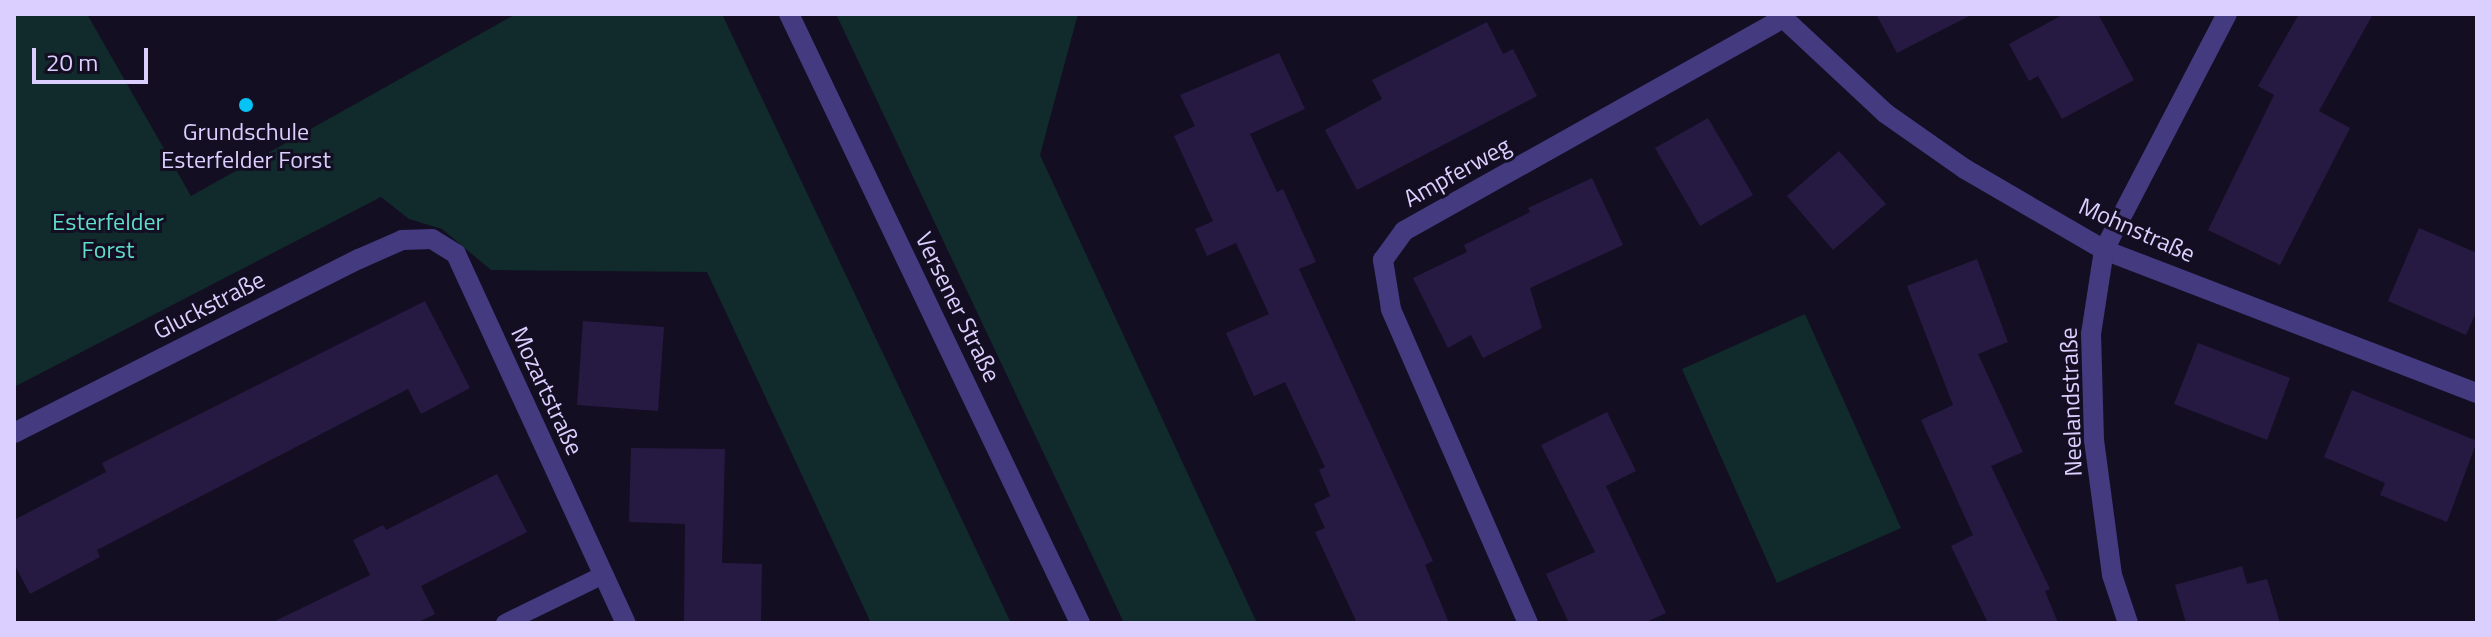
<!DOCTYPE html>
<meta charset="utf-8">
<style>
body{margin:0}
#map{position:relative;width:2491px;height:637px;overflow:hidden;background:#130e22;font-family:"Titillium Web",sans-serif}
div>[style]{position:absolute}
.green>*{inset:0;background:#112a2b}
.building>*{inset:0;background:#271a42}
.service>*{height:18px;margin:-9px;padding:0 9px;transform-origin:9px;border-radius:9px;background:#443a80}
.minor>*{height:20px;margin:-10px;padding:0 10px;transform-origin:10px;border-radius:10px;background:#443a80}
.tertiary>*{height:20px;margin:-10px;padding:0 10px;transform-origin:10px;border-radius:10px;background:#443a80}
.dots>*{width:22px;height:22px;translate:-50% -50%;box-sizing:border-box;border:4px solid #130e22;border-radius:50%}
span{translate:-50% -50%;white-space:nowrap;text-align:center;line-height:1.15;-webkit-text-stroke:6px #130e22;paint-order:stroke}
.poi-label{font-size:24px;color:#dacffe}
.street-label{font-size:24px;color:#dacffe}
.park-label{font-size:24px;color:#5dddca}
.frame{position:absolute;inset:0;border:16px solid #dacffe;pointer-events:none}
.scale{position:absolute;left:32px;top:48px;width:116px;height:36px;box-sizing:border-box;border:4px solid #dacffe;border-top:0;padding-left:10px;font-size:24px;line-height:28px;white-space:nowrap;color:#dacffe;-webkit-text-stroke:6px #130e22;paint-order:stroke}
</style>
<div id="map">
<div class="green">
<div style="clip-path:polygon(14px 14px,87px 14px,191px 196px,516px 14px,722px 14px,1011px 623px,871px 623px,707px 272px,491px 270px,442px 229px,409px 219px,381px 197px,14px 387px)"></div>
<div style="clip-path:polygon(836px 14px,1078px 14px,1040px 155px,1257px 623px,1124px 623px)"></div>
<div style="clip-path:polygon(1805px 314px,1901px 528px,1777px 583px,1682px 369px)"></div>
</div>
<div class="building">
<div style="clip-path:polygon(1876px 14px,1973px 14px,1897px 53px)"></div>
<div style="clip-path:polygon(2064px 14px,2098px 14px,2134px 80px,2062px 119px,2038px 76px,2029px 81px,2009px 44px)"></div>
<div style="clip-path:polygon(2299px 14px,2373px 14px,2319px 111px,2350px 128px,2280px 265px,2208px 230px,2274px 95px,2258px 86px)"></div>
<div style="clip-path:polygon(1487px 22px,1503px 54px,1513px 49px,1537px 96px,1357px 190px,1325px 130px,1382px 99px,1372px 80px)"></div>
<div style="clip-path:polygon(1279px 53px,1305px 109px,1250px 134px,1277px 192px,1283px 189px,1316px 262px,1299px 269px,1433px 561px,1425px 565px,1449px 623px,1357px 623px,1315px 532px,1325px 528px,1314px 504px,1330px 496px,1319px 470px,1325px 467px,1285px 382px,1254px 396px,1226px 333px,1269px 314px,1236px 243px,1207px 256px,1195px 229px,1213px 221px,1174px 136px,1195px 126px,1180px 95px)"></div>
<div style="clip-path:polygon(1708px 118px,1753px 195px,1700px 226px,1655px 148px)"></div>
<div style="clip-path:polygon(1839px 151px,1886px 204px,1833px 250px,1787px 196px)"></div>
<div style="clip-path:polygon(1592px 178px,1623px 245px,1530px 288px,1542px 328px,1483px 358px,1471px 335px,1448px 348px,1413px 278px,1467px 252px,1464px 245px,1530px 212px,1528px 208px)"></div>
<div style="clip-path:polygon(2419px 228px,2477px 253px,2477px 310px,2466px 335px,2388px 301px)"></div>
<div style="clip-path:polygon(1977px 259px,2008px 342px,1978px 354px,2023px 452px,1991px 466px,2050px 589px,2045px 591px,2058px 623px,1988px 623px,1951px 546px,1973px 535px,1921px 420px,1953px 405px,1907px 286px)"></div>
<div style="clip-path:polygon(425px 301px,470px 388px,421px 414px,408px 389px,97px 550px,100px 557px,30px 594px,14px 564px,14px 520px,106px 472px,102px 463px)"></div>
<div style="clip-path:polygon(583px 321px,664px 327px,658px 411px,577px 405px)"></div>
<div style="clip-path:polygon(2198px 343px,2290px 378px,2267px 440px,2174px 404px)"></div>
<div style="clip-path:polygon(2352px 390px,2477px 441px,2447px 522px,2380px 495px,2385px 483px,2324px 457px)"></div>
<div style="clip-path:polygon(1607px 412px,1636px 471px,1606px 486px,1666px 613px,1644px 623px,1569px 623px,1546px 574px,1595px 552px,1541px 445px)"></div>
<div style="clip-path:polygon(631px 448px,725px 449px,722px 563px,762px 564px,761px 623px,684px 623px,685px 524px,629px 522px)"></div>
<div style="clip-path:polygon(497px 474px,527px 532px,421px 586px,435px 614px,417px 623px,271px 623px,370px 575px,353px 540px,383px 525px,386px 530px)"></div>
<div style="clip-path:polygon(2242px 566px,2247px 584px,2267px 579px,2280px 623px,2186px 623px,2175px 585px)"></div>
</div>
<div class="service">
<div style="left:505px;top:623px;width:109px;rotate:-26.1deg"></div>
</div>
<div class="minor">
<div style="left:1779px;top:14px;width:145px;rotate:43deg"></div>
<div style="left:1885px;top:113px;width:98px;rotate:35deg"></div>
<div style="left:1965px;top:169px;width:161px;rotate:30.2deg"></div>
<div style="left:2104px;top:250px;width:399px;rotate:21deg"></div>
<div style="left:14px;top:433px;width:386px;rotate:-26.8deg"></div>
<div style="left:359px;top:259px;width:47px;rotate:-23.8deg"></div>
<div style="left:402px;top:240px;width:30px;rotate:-2deg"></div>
<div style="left:432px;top:239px;width:28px;rotate:32deg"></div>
<div style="left:456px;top:254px;width:406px;rotate:65.3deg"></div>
<div style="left:1528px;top:623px;width:343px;rotate:-113.6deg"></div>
<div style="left:1391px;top:309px;width:50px;rotate:-99.3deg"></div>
<div style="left:1383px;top:260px;width:36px;rotate:-54deg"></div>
<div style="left:1404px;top:231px;width:433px;rotate:-29.3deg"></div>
<div style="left:2128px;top:623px;width:51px;rotate:-108.4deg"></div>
<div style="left:2112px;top:575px;width:136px;rotate:-97.6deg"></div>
<div style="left:2094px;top:440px;width:106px;rotate:-91.6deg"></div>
<div style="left:2091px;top:334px;width:85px;rotate:-81.2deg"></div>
<div style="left:2104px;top:250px;width:266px;rotate:-62.5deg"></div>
</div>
<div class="tertiary">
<div style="left:789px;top:14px;width:675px;rotate:64.46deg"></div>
</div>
<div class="dots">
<div style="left:246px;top:105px;background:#05c3f5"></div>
</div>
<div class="poi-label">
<span style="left:246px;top:146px">Grundschule<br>Esterfelder Forst</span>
</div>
<div class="street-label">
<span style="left:1457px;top:172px;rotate:-29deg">Ampferweg</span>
<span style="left:2137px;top:230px;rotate:24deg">Mohnstraße</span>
<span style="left:209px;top:305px;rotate:-27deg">Gluckstraße</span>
<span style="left:958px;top:307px;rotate:64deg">Versener Straße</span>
<span style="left:547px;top:391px;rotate:65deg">Mozartstraße</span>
<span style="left:2071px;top:402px;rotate:-92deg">Neelandstraße</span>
</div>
<div class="park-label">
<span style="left:108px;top:236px">Esterfelder<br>Forst</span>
</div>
<div class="frame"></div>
<div class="scale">20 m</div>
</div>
